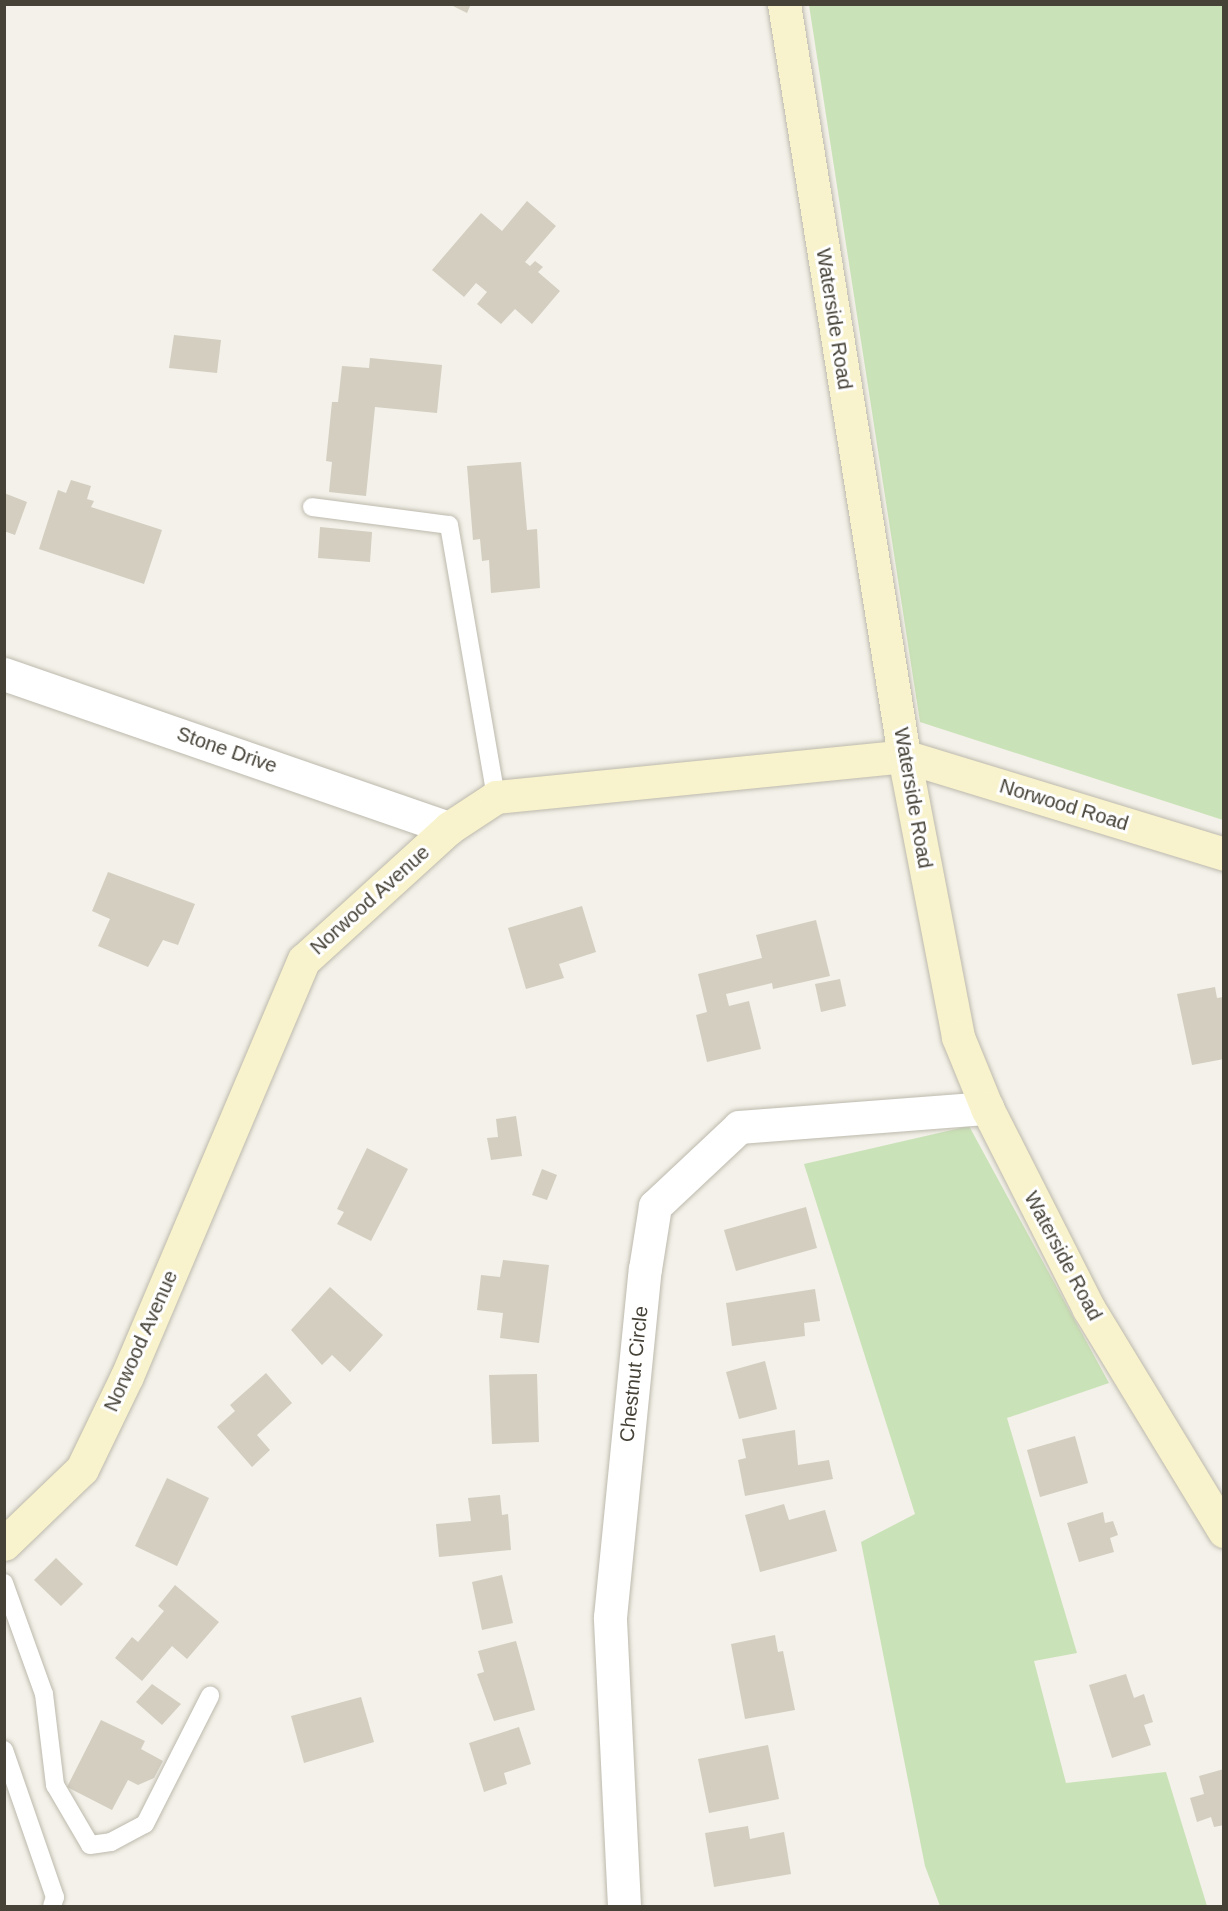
<!DOCTYPE html>
<style>
body{margin:0}
#map{position:relative;width:1228px;height:1911px;overflow:hidden;background:#f3f1e9;font-family:Arial,sans-serif}
div>[style]{position:absolute}
.green>*{inset:0;background:#cae2b7}
.building>*{inset:0;background:#d3cec0}
.roads{filter:drop-shadow(0 0 2px #bdb9ad) drop-shadow(0 0 2px #bdb9ad)}
.lane>*{height:18px;margin:-9px;padding:0 9px;transform-origin:9px;border-radius:9px;background:#fff}
.street>*{height:33px;margin:-16.5px;padding:0 16.5px;transform-origin:16.5px;border-radius:16.5px;background:#fff}
.secondary>*{height:33px;margin:-16.5px;padding:0 16.5px;transform-origin:16.5px;border-radius:16.5px;background:#f9f3cd}
span{translate:-50% -50%;white-space:nowrap;text-align:center;line-height:1.15;-webkit-text-stroke:6px #fff;paint-order:stroke}
.street-label{font-size:20px;color:#464238}
.frame{position:absolute;inset:0;border:6px solid #464238;pointer-events:none}
</style>
<div id="map">
<div class="green">
<div style="clip-path:polygon(809px 5px,1223px 5px,1223px 820px,920px 722px)"></div>
<div style="clip-path:polygon(969px 1126px,1109px 1383px,1007px 1418px,1077px 1653px,1034px 1661px,1066px 1783px,1166px 1772px,1207px 1906px,940px 1906px,925px 1866px,861px 1542px,915px 1514px,804px 1164px)"></div>
</div>
<div class="building">
<div style="clip-path:polygon(449px 4px,471px 4px,467px 13px)"></div>
<div style="clip-path:polygon(527px 201px,556px 226px,525px 262px,530px 266px,535px 261px,543px 267px,538px 272px,560px 291px,532px 324px,515px 309px,501px 324px,477px 304px,487px 292px,476px 283px,464px 297px,432px 270px,481px 213px,502px 231px)"></div>
<div style="clip-path:polygon(174px 335px,221px 340px,217px 373px,169px 368px)"></div>
<div style="clip-path:polygon(370px 358px,442px 365px,437px 413px,375px 407px,366px 496px,329px 492px,332px 462px,326px 461px,332px 402px,338px 402px,342px 366px,369px 368px)"></div>
<div style="clip-path:polygon(521px 462px,527px 530px,537px 529px,540px 588px,491px 593px,489px 560px,482px 561px,480px 539px,473px 540px,467px 466px)"></div>
<div style="clip-path:polygon(71px 480px,91px 486px,87px 499px,94px 501px,91px 507px,162px 530px,144px 584px,39px 549px,58px 490px,66px 493px)"></div>
<div style="clip-path:polygon(4px 493px,27px 502px,15px 535px,4px 531px)"></div>
<div style="clip-path:polygon(320px 527px,372px 532px,370px 562px,318px 558px)"></div>
<div style="clip-path:polygon(108px 872px,195px 904px,178px 945px,163px 940px,148px 967px,98px 946px,110px 919px,92px 911px)"></div>
<div style="clip-path:polygon(582px 906px,596px 952px,559px 964px,564px 978px,526px 989px,508px 928px)"></div>
<div style="clip-path:polygon(816px 920px,830px 976px,773px 989px,772px 983px,726px 994px,729px 1006px,749px 1001px,761px 1049px,707px 1062px,696px 1015px,707px 1012px,698px 974px,762px 958px,756px 935px)"></div>
<div style="clip-path:polygon(840px 979px,846px 1006px,821px 1012px,815px 984px)"></div>
<div style="clip-path:polygon(1215px 987px,1217px 998px,1224px 997px,1224px 1059px,1192px 1065px,1177px 994px)"></div>
<div style="clip-path:polygon(516px 1116px,522px 1156px,491px 1160px,487px 1138px,498px 1137px,496px 1119px)"></div>
<div style="clip-path:polygon(367px 1148px,408px 1169px,371px 1241px,337px 1224px,344px 1212px,337px 1209px)"></div>
<div style="clip-path:polygon(542px 1169px,557px 1175px,547px 1200px,532px 1195px)"></div>
<div style="clip-path:polygon(806px 1207px,817px 1248px,736px 1271px,724px 1230px)"></div>
<div style="clip-path:polygon(503px 1260px,549px 1265px,539px 1343px,500px 1338px,503px 1313px,477px 1310px,481px 1275px,500px 1277px)"></div>
<div style="clip-path:polygon(330px 1287px,383px 1335px,350px 1372px,332px 1355px,322px 1365px,291px 1330px)"></div>
<div style="clip-path:polygon(815px 1289px,820px 1321px,804px 1323px,805px 1336px,732px 1346px,726px 1303px)"></div>
<div style="clip-path:polygon(765px 1361px,777px 1409px,739px 1419px,726px 1372px)"></div>
<div style="clip-path:polygon(266px 1373px,292px 1403px,257px 1435px,270px 1450px,252px 1467px,217px 1427px,235px 1411px,230px 1405px)"></div>
<div style="clip-path:polygon(537px 1374px,539px 1442px,492px 1444px,489px 1375px)"></div>
<div style="clip-path:polygon(795px 1430px,798px 1465px,829px 1460px,833px 1479px,745px 1496px,738px 1460px,746px 1458px,742px 1439px)"></div>
<div style="clip-path:polygon(1075px 1436px,1088px 1483px,1040px 1497px,1027px 1450px)"></div>
<div style="clip-path:polygon(167px 1478px,209px 1498px,177px 1566px,135px 1546px)"></div>
<div style="clip-path:polygon(500px 1495px,502px 1515px,508px 1514px,511px 1550px,439px 1557px,436px 1524px,471px 1521px,468px 1498px)"></div>
<div style="clip-path:polygon(784px 1504px,789px 1520px,825px 1510px,837px 1551px,760px 1572px,745px 1515px)"></div>
<div style="clip-path:polygon(1103px 1512px,1105px 1523px,1113px 1521px,1118px 1535px,1110px 1538px,1114px 1552px,1079px 1562px,1067px 1523px)"></div>
<div style="clip-path:polygon(56px 1558px,83px 1584px,61px 1606px,34px 1580px)"></div>
<div style="clip-path:polygon(502px 1575px,513px 1623px,482px 1630px,472px 1582px)"></div>
<div style="clip-path:polygon(175px 1585px,219px 1622px,187px 1659px,172px 1646px,142px 1681px,115px 1658px,132px 1637px,138px 1642px,164px 1611px,158px 1606px)"></div>
<div style="clip-path:polygon(775px 1635px,778px 1652px,783px 1651px,795px 1710px,745px 1719px,731px 1644px)"></div>
<div style="clip-path:polygon(516px 1641px,535px 1710px,494px 1721px,477px 1674px,484px 1672px,478px 1651px)"></div>
<div style="clip-path:polygon(1126px 1674px,1134px 1698px,1144px 1694px,1153px 1722px,1144px 1725px,1151px 1745px,1112px 1758px,1089px 1685px)"></div>
<div style="clip-path:polygon(152px 1684px,181px 1704px,162px 1725px,136px 1702px)"></div>
<div style="clip-path:polygon(361px 1697px,374px 1742px,304px 1763px,291px 1716px)"></div>
<div style="clip-path:polygon(101px 1720px,145px 1741px,141px 1749px,163px 1761px,154px 1778px,138px 1785px,128px 1780px,112px 1810px,67px 1787px)"></div>
<div style="clip-path:polygon(519px 1727px,531px 1764px,504px 1773px,507px 1784px,484px 1792px,469px 1743px)"></div>
<div style="clip-path:polygon(768px 1745px,779px 1799px,709px 1813px,698px 1759px)"></div>
<div style="clip-path:polygon(1224px 1769px,1224px 1825px,1214px 1827px,1211px 1817px,1197px 1822px,1190px 1798px,1204px 1794px,1199px 1776px)"></div>
<div style="clip-path:polygon(748px 1826px,750px 1839px,784px 1832px,791px 1874px,714px 1887px,705px 1833px)"></div>
</div>
<div class="roads">
<div class="lane">
<div style="left:312px;top:507px;width:138px;rotate:7.5deg"></div>
<div style="left:449px;top:525px;width:276px;rotate:80.2deg"></div>
<div style="left:4px;top:1583px;width:118px;rotate:70.2deg"></div>
<div style="left:44px;top:1694px;width:92px;rotate:83.1deg"></div>
<div style="left:55px;top:1785px;width:69px;rotate:59.7deg"></div>
<div style="left:90px;top:1845px;width:21px;rotate:-8deg"></div>
<div style="left:111px;top:1842px;width:38px;rotate:-28deg"></div>
<div style="left:145px;top:1824px;width:144px;rotate:-63.1deg"></div>
<div style="left:4px;top:1750px;width:156px;rotate:70.9deg"></div>
<div style="left:55px;top:1897px;width:9px;rotate:108deg"></div>
</div>
<div class="street">
<div style="left:4px;top:674px;width:471px;rotate:19.1deg"></div>
<div style="left:624px;top:1906px;width:289px;rotate:-92.8deg"></div>
<div style="left:610px;top:1617px;width:350px;rotate:-84.3deg"></div>
<div style="left:645px;top:1269px;width:64px;rotate:-81deg"></div>
<div style="left:655px;top:1206px;width:115px;rotate:-43.2deg"></div>
<div style="left:739px;top:1127px;width:249px;rotate:-4.4deg"></div>
</div>
<div class="secondary">
<div style="left:784px;top:4px;width:762px;rotate:80.93deg"></div>
<div style="left:904px;top:756px;width:286px;rotate:79.1deg"></div>
<div style="left:958px;top:1037px;width:77px;rotate:67.8deg"></div>
<div style="left:987px;top:1108px;width:225px;rotate:63.1deg"></div>
<div style="left:1089px;top:1309px;width:260px;rotate:58.7deg"></div>
<div style="left:4px;top:1544px;width:108px;rotate:-43.9deg"></div>
<div style="left:82px;top:1469px;width:103px;rotate:-64.2deg"></div>
<div style="left:127px;top:1376px;width:452px;rotate:-67deg"></div>
<div style="left:304px;top:960px;width:196px;rotate:-42.3deg"></div>
<div style="left:449px;top:828px;width:56px;rotate:-33.4deg"></div>
<div style="left:496px;top:797px;width:410px;rotate:-5.7deg"></div>
<div style="left:904px;top:756px;width:335px;rotate:17deg"></div>
</div>
</div>
<div class="street-label">
<span style="left:834px;top:319px;rotate:81deg">Waterside Road</span>
<span style="left:227px;top:750px;rotate:19deg">Stone Drive</span>
<span style="left:913px;top:798px;rotate:80deg">Waterside Road</span>
<span style="left:1064px;top:805px;rotate:17deg">Norwood Road</span>
<span style="left:370px;top:900px;rotate:-42deg">Norwood Avenue</span>
<span style="left:1063px;top:1256px;rotate:62deg">Waterside Road</span>
<span style="left:141px;top:1341px;rotate:-66deg">Norwood Avenue</span>
<span style="left:634px;top:1374px;rotate:-84deg">Chestnut Circle</span>
</div>
<div class="frame"></div>
</div>
